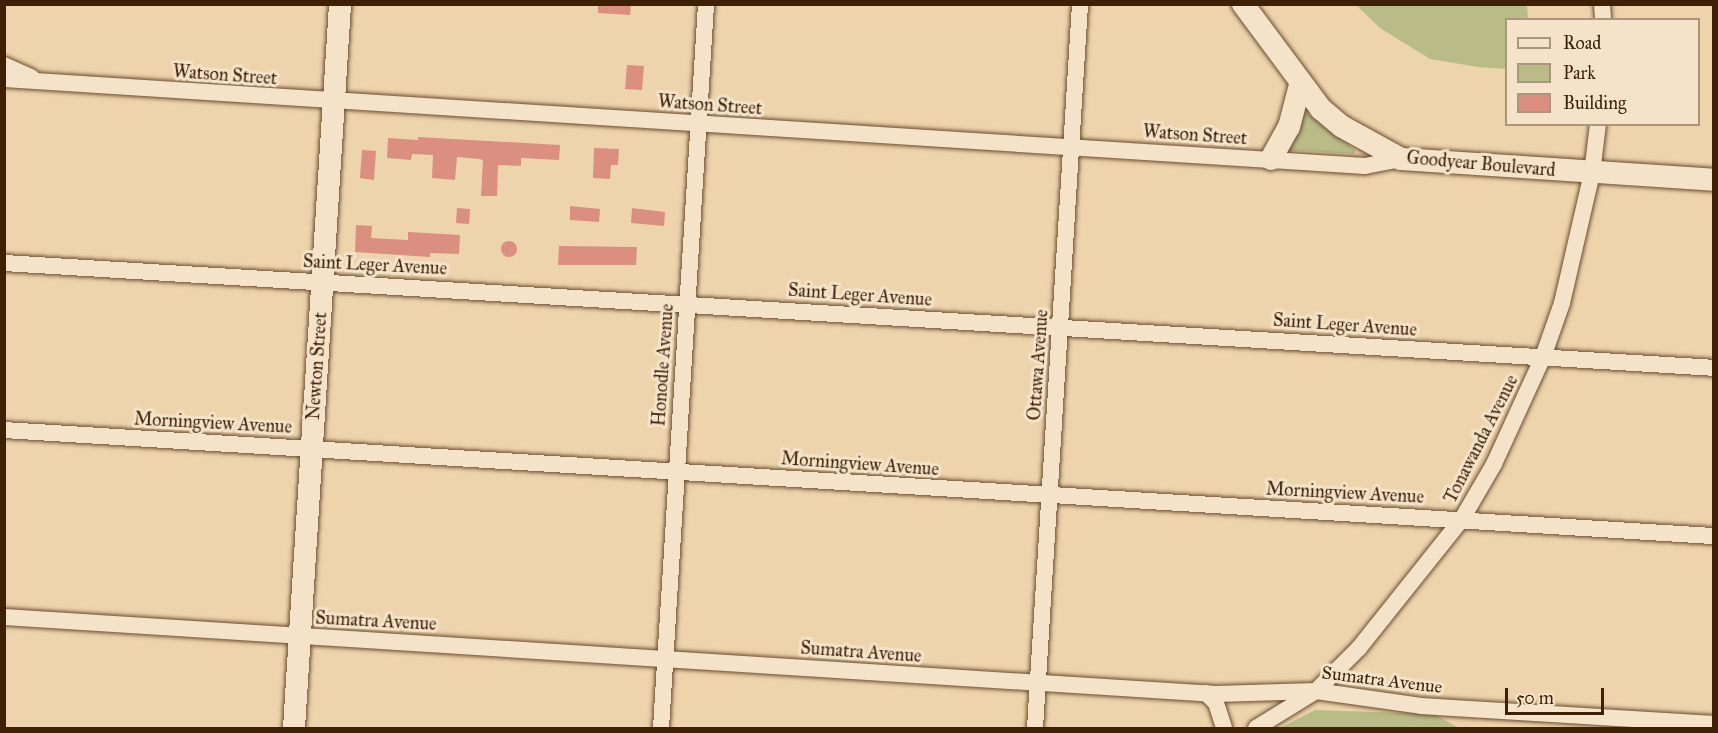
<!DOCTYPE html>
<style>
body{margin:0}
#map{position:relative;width:1718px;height:733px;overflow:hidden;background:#eed4ac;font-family:"IM FELL Great Primer",serif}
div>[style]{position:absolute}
.green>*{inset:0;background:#babc88}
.building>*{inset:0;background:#da8f80}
.round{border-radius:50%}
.roads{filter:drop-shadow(0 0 2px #6a4d30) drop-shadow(0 0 2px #6a4d30)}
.street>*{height:16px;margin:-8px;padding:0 8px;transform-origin:8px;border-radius:8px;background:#f4e3c9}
.secondary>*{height:22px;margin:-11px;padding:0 11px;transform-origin:11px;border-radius:11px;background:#f4e3c9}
span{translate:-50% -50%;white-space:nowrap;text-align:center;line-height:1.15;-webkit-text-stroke:6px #f4e3c9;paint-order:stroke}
.street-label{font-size:18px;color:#3e2007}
.frame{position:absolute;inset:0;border:6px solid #3e2007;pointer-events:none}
.legend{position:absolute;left:1505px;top:18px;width:195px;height:108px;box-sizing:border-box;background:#f4e3c9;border:2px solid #ab957b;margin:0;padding:8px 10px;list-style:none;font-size:18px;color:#3e2007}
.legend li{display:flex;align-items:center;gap:12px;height:30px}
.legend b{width:30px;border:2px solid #ab957b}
.scale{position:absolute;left:1505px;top:688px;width:99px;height:27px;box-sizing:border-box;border:3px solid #3e2007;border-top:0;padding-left:8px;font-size:18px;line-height:21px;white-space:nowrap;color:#3e2007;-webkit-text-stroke:4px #f4e3c9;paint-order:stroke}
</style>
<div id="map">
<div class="green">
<div style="clip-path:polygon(1356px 5px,1527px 5px,1528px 19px,1506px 20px,1506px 69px,1478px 67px,1430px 59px,1380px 28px)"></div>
<div style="clip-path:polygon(1303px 110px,1355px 150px,1355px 154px,1288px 150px)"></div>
<div style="clip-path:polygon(1315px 710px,1434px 714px,1459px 728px,1280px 728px)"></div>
</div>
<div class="building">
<div style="clip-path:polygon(598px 4px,631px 4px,630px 15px,598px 13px)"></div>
<div style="clip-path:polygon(627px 65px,644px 66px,642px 90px,625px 89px)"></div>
<div style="clip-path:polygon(418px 137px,560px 145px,559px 160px,521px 158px,521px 166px,498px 165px,497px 196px,481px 196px,483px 160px,480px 159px,457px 157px,455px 180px,432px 178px,433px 155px,412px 154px,411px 160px,387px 158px,388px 138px,418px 140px)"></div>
<div style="clip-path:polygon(594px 148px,619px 149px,618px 165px,611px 165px,610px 179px,593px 178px)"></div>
<div style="clip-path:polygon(362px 150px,376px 151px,374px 180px,360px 178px)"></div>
<div style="clip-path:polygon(570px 206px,600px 209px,599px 222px,570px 220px)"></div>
<div style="clip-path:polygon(457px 208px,470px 209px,469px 224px,456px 223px)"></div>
<div style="clip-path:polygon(632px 208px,665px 212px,664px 226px,631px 223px)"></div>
<div style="clip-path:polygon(356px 225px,372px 226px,371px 238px,408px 240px,408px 232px,460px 235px,459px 254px,430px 253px,430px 257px,355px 252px)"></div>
<div class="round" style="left:501px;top:241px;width:16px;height:16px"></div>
<div style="clip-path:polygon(559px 246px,637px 247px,636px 265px,558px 265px)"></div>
</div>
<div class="roads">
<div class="street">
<div style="left:1602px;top:4px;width:16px;rotate:86deg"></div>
<div style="left:4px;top:65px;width:30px;rotate:24deg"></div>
<div style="left:4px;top:79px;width:1364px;rotate:3.66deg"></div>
<div style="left:1365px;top:166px;width:37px;rotate:-11deg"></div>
<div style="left:4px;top:263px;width:1713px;rotate:3.51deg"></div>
<div style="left:4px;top:430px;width:1713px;rotate:3.55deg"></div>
<div style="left:4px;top:617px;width:1214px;rotate:3.64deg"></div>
<div style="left:1216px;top:694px;width:100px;rotate:-1.7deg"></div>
<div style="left:1316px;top:691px;width:106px;rotate:8.1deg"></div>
<div style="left:1421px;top:706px;width:294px;rotate:3.5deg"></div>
<div style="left:1206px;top:693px;width:14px;rotate:45deg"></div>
<div style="left:1216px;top:703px;width:26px;rotate:72deg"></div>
<div style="left:661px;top:728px;width:725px;rotate:-86.44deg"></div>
<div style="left:1035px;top:728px;width:725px;rotate:-86.44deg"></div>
<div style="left:1256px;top:728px;width:70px;rotate:-31.7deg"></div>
<div style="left:1316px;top:691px;width:61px;rotate:-45deg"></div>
<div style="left:1359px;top:648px;width:165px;rotate:-51.4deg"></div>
<div style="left:1462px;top:519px;width:64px;rotate:-59.8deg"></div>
<div style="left:1494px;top:464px;width:118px;rotate:-65.4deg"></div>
<div style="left:1543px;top:357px;width:57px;rotate:-70.6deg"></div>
<div style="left:1562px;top:303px;width:133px;rotate:-77deg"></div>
<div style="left:1592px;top:173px;width:49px;rotate:-83deg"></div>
</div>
<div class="secondary">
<div style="left:1243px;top:4px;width:131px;rotate:53.4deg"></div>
<div style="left:1321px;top:109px;width:26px;rotate:40deg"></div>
<div style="left:1341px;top:126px;width:68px;rotate:28.8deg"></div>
<div style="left:1401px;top:159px;width:314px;rotate:3.8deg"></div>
<div style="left:1271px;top:159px;width:37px;rotate:-61deg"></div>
<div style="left:1289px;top:127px;width:43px;rotate:-75.3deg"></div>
<div style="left:294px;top:728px;width:725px;rotate:-86.36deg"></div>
</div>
</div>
<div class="street-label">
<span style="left:225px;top:75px;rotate:4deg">Watson Street</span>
<span style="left:710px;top:105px;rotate:4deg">Watson Street</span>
<span style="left:1195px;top:135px;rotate:4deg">Watson Street</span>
<span style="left:1481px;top:164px;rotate:5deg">Goodyear Boulevard</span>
<span style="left:375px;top:265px;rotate:3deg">Saint Leger Avenue</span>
<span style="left:860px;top:295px;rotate:4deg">Saint Leger Avenue</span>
<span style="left:1345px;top:325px;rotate:4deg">Saint Leger Avenue</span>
<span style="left:663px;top:365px;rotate:-86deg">Honodle Avenue</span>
<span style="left:1038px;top:365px;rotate:-86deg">Ottawa Avenue</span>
<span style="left:317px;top:366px;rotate:-86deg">Newton Street</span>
<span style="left:213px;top:423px;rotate:3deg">Morningview Avenue</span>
<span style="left:1481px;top:439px;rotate:-63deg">Tonawanda Avenue</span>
<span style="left:860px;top:464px;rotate:4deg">Morningview Avenue</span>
<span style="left:1345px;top:493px;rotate:3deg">Morningview Avenue</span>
<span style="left:376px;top:621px;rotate:3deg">Sumatra Avenue</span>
<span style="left:861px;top:652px;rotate:4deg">Sumatra Avenue</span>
<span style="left:1382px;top:680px;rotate:7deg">Sumatra Avenue</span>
</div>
<div class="frame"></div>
<ul class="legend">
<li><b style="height:8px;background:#f4e3c9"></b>Road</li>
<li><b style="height:16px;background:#babc88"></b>Park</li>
<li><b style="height:16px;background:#da8f80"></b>Building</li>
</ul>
<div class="scale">50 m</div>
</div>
